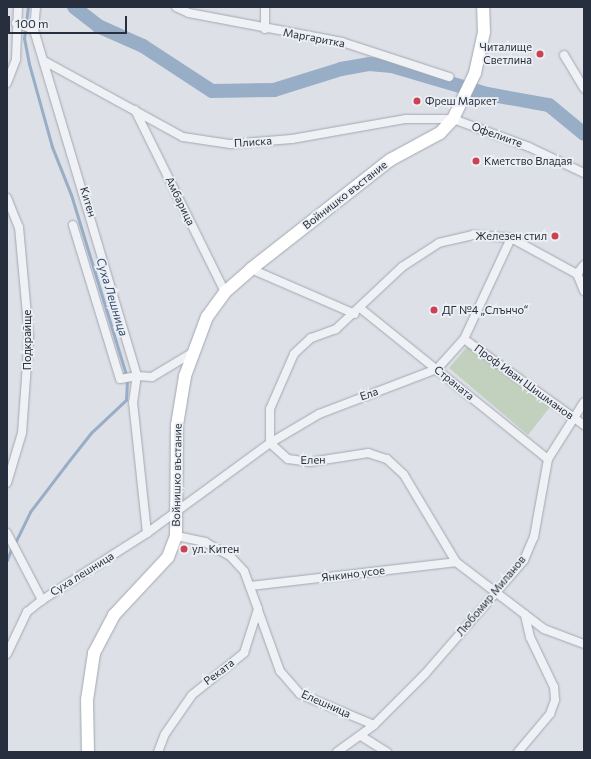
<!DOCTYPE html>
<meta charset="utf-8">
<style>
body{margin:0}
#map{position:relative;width:591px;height:759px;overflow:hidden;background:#dde0e7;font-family:Commissioner,sans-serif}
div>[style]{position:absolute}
.green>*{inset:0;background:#c2d0be}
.stream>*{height:2.5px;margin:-1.25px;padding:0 1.25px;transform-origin:1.25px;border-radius:1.25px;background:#98adc6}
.river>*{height:14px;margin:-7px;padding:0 7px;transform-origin:7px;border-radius:7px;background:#98adc6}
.roads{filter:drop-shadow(0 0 1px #a3a7b1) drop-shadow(0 0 1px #a3a7b1)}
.street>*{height:8px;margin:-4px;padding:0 4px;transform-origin:4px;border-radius:4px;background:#eff1f5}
.secondary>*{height:12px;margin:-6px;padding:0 6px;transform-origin:6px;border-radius:6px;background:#fff}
.dots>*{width:11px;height:11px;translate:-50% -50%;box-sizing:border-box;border:2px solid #eceff4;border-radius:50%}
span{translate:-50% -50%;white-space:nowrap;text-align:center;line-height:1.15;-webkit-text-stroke:3.5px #eceff4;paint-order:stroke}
.street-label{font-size:11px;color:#272e3d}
.poi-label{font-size:11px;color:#272e3d}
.right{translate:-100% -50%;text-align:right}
.left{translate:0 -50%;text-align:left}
.water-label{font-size:12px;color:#324b6f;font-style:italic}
.frame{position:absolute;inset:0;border:8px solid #272e3d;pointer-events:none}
.scale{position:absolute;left:8px;top:16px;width:119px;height:18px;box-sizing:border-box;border:2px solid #272e3d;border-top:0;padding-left:5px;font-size:12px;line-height:14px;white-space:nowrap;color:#272e3d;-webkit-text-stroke:3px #eceff4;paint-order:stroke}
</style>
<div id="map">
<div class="green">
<div style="clip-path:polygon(467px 347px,550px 407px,528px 435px,449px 368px)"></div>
</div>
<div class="stream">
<div style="left:15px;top:543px;width:34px;rotate:-64deg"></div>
<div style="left:30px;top:512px;width:58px;rotate:-52.7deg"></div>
<div style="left:65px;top:466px;width:42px;rotate:-51.8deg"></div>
<div style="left:91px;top:433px;width:48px;rotate:-43.3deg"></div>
<div style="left:126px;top:400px;width:22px;rotate:-87deg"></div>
<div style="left:127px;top:378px;width:191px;rotate:-107deg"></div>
<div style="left:71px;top:195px;width:52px;rotate:-111.6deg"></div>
<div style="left:52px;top:147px;width:86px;rotate:-105.5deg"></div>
<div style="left:29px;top:64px;width:25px;rotate:-101deg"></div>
<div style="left:24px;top:39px;width:32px;rotate:-83deg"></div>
<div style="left:7px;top:560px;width:14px;rotate:-69deg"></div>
</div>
<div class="river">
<div style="left:74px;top:7px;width:31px;rotate:38deg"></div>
<div style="left:98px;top:26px;width:49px;rotate:24deg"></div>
<div style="left:143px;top:46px;width:82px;rotate:33.1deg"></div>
<div style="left:212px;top:91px;width:62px;rotate:-0.9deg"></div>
<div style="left:274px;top:90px;width:70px;rotate:-17.4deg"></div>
<div style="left:341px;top:69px;width:28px;rotate:-10deg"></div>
<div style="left:369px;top:64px;width:23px;rotate:5deg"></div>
<div style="left:392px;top:66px;width:99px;rotate:16.4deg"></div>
<div style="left:487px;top:94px;width:63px;rotate:10.1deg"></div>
<div style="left:549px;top:105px;width:45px;rotate:39.6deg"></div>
</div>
<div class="roads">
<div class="street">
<div style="left:36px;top:7px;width:23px;rotate:95deg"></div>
<div style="left:34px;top:30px;width:361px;rotate:73.4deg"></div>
<div style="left:137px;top:376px;width:17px;rotate:170deg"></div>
<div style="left:120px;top:379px;width:161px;rotate:-107deg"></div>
<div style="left:176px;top:7px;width:14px;rotate:25deg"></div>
<div style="left:189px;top:13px;width:156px;rotate:10.7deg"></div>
<div style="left:342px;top:42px;width:113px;rotate:18.1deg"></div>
<div style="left:265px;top:7px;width:22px;rotate:90deg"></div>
<div style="left:16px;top:23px;width:19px;rotate:21deg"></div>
<div style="left:564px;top:55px;width:39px;rotate:59deg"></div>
<div style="left:46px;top:62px;width:156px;rotate:28.7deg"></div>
<div style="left:183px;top:137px;width:48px;rotate:8.5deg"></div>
<div style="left:230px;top:144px;width:62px;rotate:-4.6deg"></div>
<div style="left:292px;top:139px;width:116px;rotate:-10deg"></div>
<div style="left:406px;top:119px;width:47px"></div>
<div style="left:453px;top:119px;width:81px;rotate:20.2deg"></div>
<div style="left:529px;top:147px;width:61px;rotate:25.3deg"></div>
<div style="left:7px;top:83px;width:26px;rotate:-69deg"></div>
<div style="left:16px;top:59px;width:52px;rotate:-87.8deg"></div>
<div style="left:135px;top:110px;width:203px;rotate:63.7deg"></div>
<div style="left:7px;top:198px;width:31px;rotate:68deg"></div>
<div style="left:19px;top:227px;width:109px;rotate:84.8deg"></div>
<div style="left:29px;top:336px;width:97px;rotate:94.1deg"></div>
<div style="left:22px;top:433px;width:52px;rotate:106.7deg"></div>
<div style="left:251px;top:269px;width:113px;rotate:23.4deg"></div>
<div style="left:577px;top:274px;width:11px;rotate:-52deg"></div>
<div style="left:584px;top:291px;width:18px;rotate:-112deg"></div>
<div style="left:577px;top:274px;width:75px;rotate:-151.4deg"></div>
<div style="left:511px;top:238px;width:38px;rotate:-175deg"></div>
<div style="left:473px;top:235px;width:35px;rotate:167deg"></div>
<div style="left:439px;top:243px;width:44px;rotate:147deg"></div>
<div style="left:402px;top:267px;width:91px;rotate:136.8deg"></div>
<div style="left:336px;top:329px;width:27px;rotate:160deg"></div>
<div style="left:311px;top:338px;width:23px;rotate:137deg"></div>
<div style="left:294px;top:354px;width:60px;rotate:113.6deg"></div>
<div style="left:270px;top:409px;width:34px;rotate:90deg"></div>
<div style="left:270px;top:443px;width:24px;rotate:42deg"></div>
<div style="left:288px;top:459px;width:22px;rotate:8deg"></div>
<div style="left:310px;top:462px;width:59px;rotate:-8.8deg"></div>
<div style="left:368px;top:453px;width:20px;rotate:18deg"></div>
<div style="left:387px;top:459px;width:23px;rotate:43deg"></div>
<div style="left:404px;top:475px;width:101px;rotate:59.1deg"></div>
<div style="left:456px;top:562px;width:111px;rotate:37.3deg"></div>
<div style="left:544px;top:629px;width:43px;rotate:20.6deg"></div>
<div style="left:360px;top:308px;width:241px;rotate:38.8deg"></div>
<div style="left:464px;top:339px;width:148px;rotate:35.6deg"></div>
<div style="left:7px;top:533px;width:76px;rotate:62.4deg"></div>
<div style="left:147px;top:533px;width:131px;rotate:-96.1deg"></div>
<div style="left:133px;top:403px;width:27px;rotate:-82deg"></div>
<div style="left:137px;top:376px;width:15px;rotate:4deg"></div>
<div style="left:152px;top:377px;width:47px;rotate:-31deg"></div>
<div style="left:250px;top:586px;width:207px;rotate:-6.6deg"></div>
<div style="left:258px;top:610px;width:65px;rotate:70.2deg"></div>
<div style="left:280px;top:671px;width:30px;rotate:49deg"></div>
<div style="left:300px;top:694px;width:80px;rotate:22.7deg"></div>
<div style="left:7px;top:654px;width:47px;rotate:-64.5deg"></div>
<div style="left:27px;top:612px;width:19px;rotate:-39deg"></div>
<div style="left:42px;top:600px;width:125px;rotate:-32.5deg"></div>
<div style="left:147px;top:533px;width:152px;rotate:-36.2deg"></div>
<div style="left:270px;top:443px;width:57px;rotate:-30.6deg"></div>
<div style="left:319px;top:414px;width:126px;rotate:-20.9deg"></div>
<div style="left:437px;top:369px;width:40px;rotate:-48deg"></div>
<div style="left:464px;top:339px;width:111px;rotate:-65deg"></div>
<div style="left:361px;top:736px;width:31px;rotate:32deg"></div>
<div style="left:158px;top:752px;width:19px;rotate:-69deg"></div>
<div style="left:165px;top:734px;width:47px;rotate:-55.3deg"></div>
<div style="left:192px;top:695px;width:67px;rotate:-38.9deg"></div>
<div style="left:244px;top:653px;width:46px;rotate:-72.3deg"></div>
<div style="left:258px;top:609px;width:40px;rotate:-110.2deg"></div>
<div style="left:244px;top:571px;width:21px;rotate:-133deg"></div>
<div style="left:230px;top:556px;width:29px;rotate:-151deg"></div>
<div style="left:205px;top:542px;width:30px;rotate:-168deg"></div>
<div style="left:337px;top:752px;width:46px;rotate:-36.1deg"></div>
<div style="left:374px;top:725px;width:72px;rotate:-45deg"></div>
<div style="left:425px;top:674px;width:151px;rotate:-49deg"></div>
<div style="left:524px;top:560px;width:25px;rotate:-67deg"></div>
<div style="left:534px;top:537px;width:79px;rotate:-79.8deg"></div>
<div style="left:548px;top:459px;width:67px;rotate:-57.7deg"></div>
<div style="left:518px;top:752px;width:50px;rotate:-49.9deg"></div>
<div style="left:550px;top:714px;width:15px;rotate:-70deg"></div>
<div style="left:555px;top:700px;width:13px;rotate:-94deg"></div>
<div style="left:554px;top:687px;width:55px;rotate:-115.6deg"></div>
<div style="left:530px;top:637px;width:23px;rotate:-103deg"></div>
</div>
<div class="secondary">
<div style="left:88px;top:752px;width:52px;rotate:-91.1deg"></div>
<div style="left:87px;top:700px;width:48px;rotate:-81.5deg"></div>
<div style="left:94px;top:653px;width:43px;rotate:-62.2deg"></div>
<div style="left:114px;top:615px;width:79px;rotate:-47deg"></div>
<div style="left:168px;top:557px;width:22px;rotate:-69deg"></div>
<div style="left:176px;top:536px;width:111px;rotate:-89.5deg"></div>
<div style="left:177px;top:425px;width:50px;rotate:-80.7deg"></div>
<div style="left:185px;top:376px;width:63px;rotate:-69.6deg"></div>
<div style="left:207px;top:317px;width:31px;rotate:-54deg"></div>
<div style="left:225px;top:292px;width:35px;rotate:-41deg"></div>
<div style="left:251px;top:269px;width:177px;rotate:-38.1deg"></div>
<div style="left:390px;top:160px;width:57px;rotate:-28.4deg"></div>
<div style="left:440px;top:133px;width:19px;rotate:-47deg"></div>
<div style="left:453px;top:119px;width:51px;rotate:-64.4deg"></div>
<div style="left:475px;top:73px;width:42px;rotate:-77.6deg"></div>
<div style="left:484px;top:32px;width:25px;rotate:-92deg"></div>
</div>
</div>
<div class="dots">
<div style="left:540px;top:54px;background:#cb4353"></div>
<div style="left:417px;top:101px;background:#cb4353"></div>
<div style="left:476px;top:161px;background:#cb4353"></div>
<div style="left:555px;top:236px;background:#cb4353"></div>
<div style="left:434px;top:310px;background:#cb4353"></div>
<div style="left:184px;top:549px;background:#cb4353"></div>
</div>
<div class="street-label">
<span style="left:314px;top:38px;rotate:11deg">Маргаритка</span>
<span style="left:497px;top:135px;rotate:20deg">Офелиите</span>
<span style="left:253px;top:142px;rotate:-4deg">Плиска</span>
<span style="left:345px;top:195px;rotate:-38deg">Войнишко въстание</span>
<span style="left:180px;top:201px;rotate:64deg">Амбарица</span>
<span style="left:88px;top:202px;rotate:73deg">Китен</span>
<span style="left:27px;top:340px;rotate:-90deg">Подкрайще</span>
<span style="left:524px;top:382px;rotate:36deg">Проф Иван Шишманов</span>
<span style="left:454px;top:383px;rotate:39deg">Страната</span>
<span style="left:369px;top:394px;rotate:-19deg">Ела</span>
<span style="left:313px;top:460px;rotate:-1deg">Елен</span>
<span style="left:177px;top:475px;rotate:-89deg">Войнишко въстание</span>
<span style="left:82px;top:574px;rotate:-32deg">Суха лешница</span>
<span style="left:353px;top:574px;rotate:-7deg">Янкино усое</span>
<span style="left:491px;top:596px;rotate:-50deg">Любомир Миланов</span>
<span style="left:219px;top:672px;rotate:-37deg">Реката</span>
<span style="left:326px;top:704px;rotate:24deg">Елешница</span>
</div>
<div class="poi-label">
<span class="right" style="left:532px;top:54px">Читалище<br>Светлина</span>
<span class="left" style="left:425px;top:101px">Фреш Маркет</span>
<span class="left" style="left:484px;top:161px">Кметство Владая</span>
<span class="right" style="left:547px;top:236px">Железен стил</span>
<span class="left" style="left:442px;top:310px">ДГ №4 „Слънчо“</span>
<span class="left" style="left:192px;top:549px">ул. Китен</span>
</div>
<div class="water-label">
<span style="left:112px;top:297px;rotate:73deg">Суха Лешница</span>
</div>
<div class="frame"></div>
<div class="scale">100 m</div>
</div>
